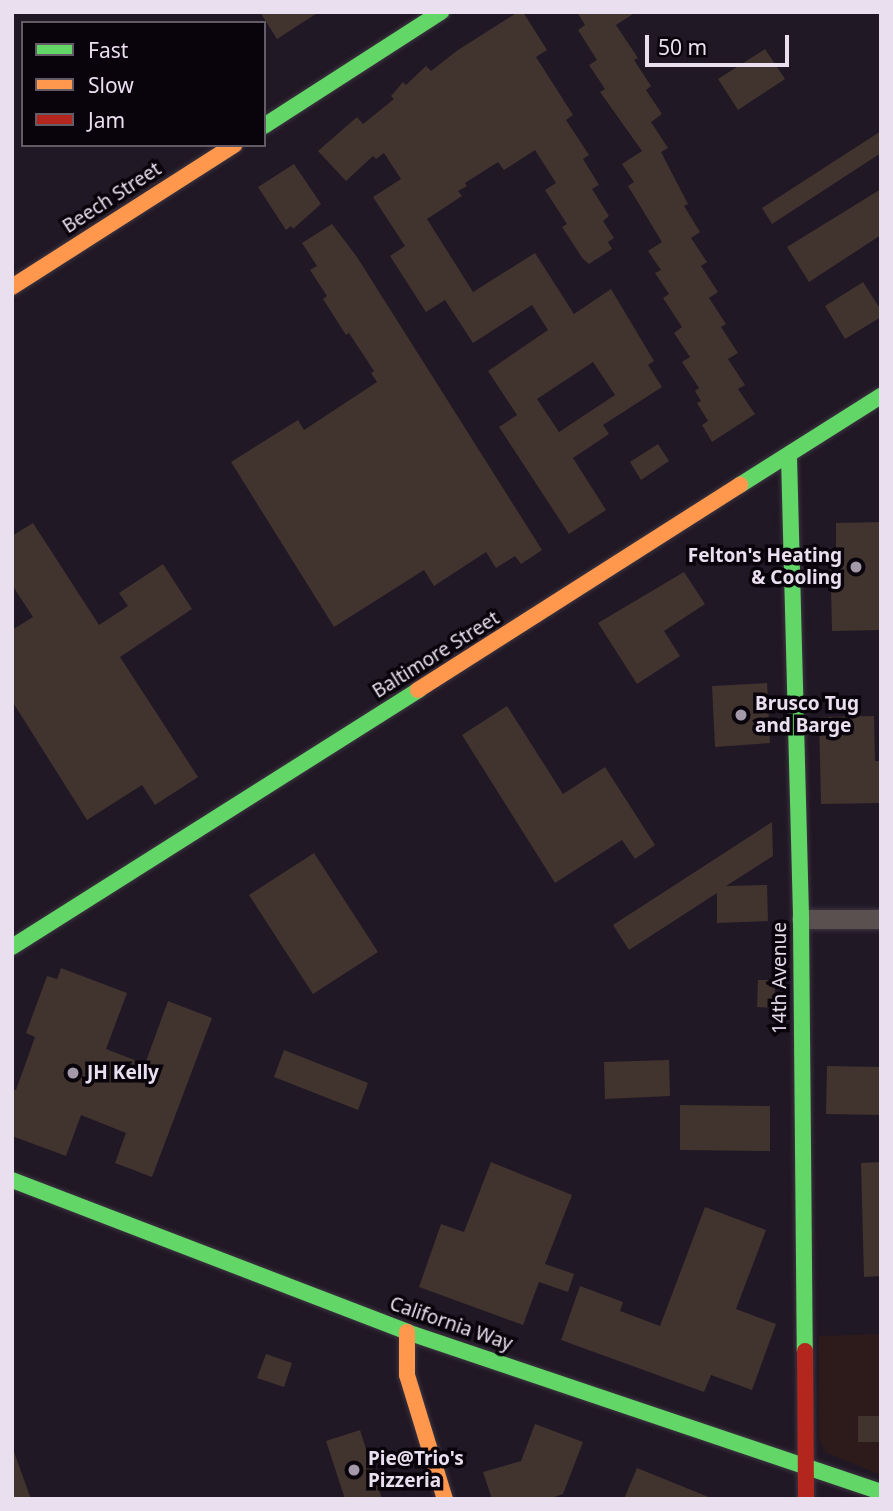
<!DOCTYPE html>
<style>
body{margin:0}
#map{position:relative;width:893px;height:1511px;overflow:hidden;background:#211825;font-family:"Noto Sans",sans-serif}
div>[style]{position:absolute}
.commercial>*{inset:0;background:#2d1b1b}
.building>*{inset:0;background:#41332e}
.roads{filter:drop-shadow(0 0 2px #3c3540) drop-shadow(0 0 2px #3c3540)}
.street>*{height:19px;margin:-9.5px;padding:0 9.5px;transform-origin:9.5px;border-radius:9.5px;background:#5a5050}
.fast>*{height:16px;margin:-8px;padding:0 8px;transform-origin:8px;border-radius:8px;background:#63d668}
.slow>*{height:16px;margin:-8px;padding:0 8px;transform-origin:8px;border-radius:8px;background:#ff974d}
.jam>*{height:16px;margin:-8px;padding:0 8px;transform-origin:8px;border-radius:8px;background:#b3261e}
.dots>*{width:19px;height:19px;translate:-50% -50%;box-sizing:border-box;border:4px solid #09040c;border-radius:50%}
span{translate:-50% -50%;white-space:nowrap;text-align:center;line-height:1.15;-webkit-text-stroke:7px #09040c;paint-order:stroke}
.street-label{font-size:19px;color:#eadfef}
.poi-label{font-size:19px;color:#eadfef;font-weight:700}
.right{translate:-100% -50%;text-align:right}
.left{translate:0 -50%;text-align:left}
.frame{position:absolute;inset:0;border:14px solid #eadfef;pointer-events:none}
.legend{position:absolute;left:21px;top:21px;width:245px;height:126px;box-sizing:border-box;background:#09040c;border:2px solid #635c67;margin:0;padding:9px 12px;list-style:none;font-size:21px;color:#eadfef}
.legend li{display:flex;align-items:center;gap:14px;height:35px}
.legend b{width:35px;border:2px solid #635c67}
.scale{position:absolute;left:645px;top:35px;width:144px;height:32px;box-sizing:border-box;border:4px solid #eadfef;border-top:0;padding-left:9px;font-size:21px;line-height:24px;white-space:nowrap;color:#eadfef;-webkit-text-stroke:5px #09040c;paint-order:stroke}
</style>
<div id="map">
<div class="commercial">
<div style="clip-path:polygon(881px 1334px,881px 1475px,825px 1452px,819px 1439px,819px 1336px)"></div>
</div>
<div class="building">
<div style="clip-path:polygon(260px 12px,319px 12px,277px 39px)"></div>
<div style="clip-path:polygon(evenodd,518px 12px,523px 12px,547px 50px,536px 57px,573px 115px,566px 120px,589px 155px,583px 159px,599px 185px,592px 189px,609px 216px,603px 221px,614px 238px,608px 242px,612px 249px,589px 264px,583px 259px,562px 227px,567px 224px,545px 190px,556px 183px,535px 150px,504px 170px,498px 162px,465px 183px,467px 186px,458px 191px,462px 196px,427px 219px,473px 292px,535px 253px,574px 314px,611px 289px,654px 361px,648px 365px,662px 387px,603px 425px,609px 434px,573px 458px,606px 510px,569px 534px,499px 427px,517px 415px,488px 371px,548px 330px,532px 305px,473px 343px,445px 300px,426px 312px,390px 256px,405px 246px,373px 197px,401px 179px,384px 153px,376px 159px,373px 156px,346px 181px,318px 151px,357px 117px,363px 124px,394px 99px,391px 96px,403px 82px,406px 85px,426px 66px,431px 71px,458px 50px,518px 12px,593px 362px,615px 395px,559px 432px,537px 399px,593px 362px)"></div>
<div style="clip-path:polygon(577px 12px,636px 12px,616px 25px,638px 58px,634px 60px,651px 86px,646px 90px,662px 114px,651px 122px,668px 148px,661px 152px,688px 204px,684px 206px,700px 232px,691px 238px,707px 262px,701px 266px,718px 292px,709px 298px,726px 324px,721px 327px,738px 353px,728px 359px,745px 385px,738px 389px,755px 414px,712px 442px,702px 425px,708px 421px,697px 403px,701px 401px,695px 391px,699px 388px,682px 362px,690px 357px,674px 333px,682px 327px,663px 298px,669px 294px,655px 273px,661px 270px,648px 251px,662px 242px,628px 186px,634px 182px,622px 164px,642px 151px,600px 92px,605px 89px,589px 65px,597px 60px,578px 30px,585px 25px)"></div>
<div style="clip-path:polygon(765px 49px,785px 79px,738px 110px,718px 79px)"></div>
<div style="clip-path:polygon(881px 131px,881px 153px,772px 224px,762px 208px)"></div>
<div style="clip-path:polygon(294px 164px,321px 204px,293px 229px,291px 226px,286px 230px,258px 187px)"></div>
<div style="clip-path:polygon(881px 189px,881px 235px,809px 282px,787px 247px)"></div>
<div style="clip-path:polygon(332px 224px,357px 257px,542px 550px,521px 564px,515px 556px,496px 568px,486px 552px,434px 586px,424px 570px,334px 627px,231px 462px,298px 420px,304px 430px,377px 382px,371px 373px,374px 371px,349px 333px,346px 335px,323px 299px,327px 296px,310px 270px,317px 266px,302px 243px)"></div>
<div style="clip-path:polygon(863px 282px,881px 310px,881px 317px,845px 339px,825px 306px)"></div>
<div style="clip-path:polygon(658px 444px,669px 461px,641px 480px,630px 462px)"></div>
<div style="clip-path:polygon(881px 522px,881px 630px,832px 631px,830px 548px,836px 548px,836px 523px)"></div>
<div style="clip-path:polygon(33px 523px,99px 625px,128px 606px,119px 593px,163px 564px,192px 609px,120px 657px,198px 777px,155px 805px,142px 785px,87px 820px,12px 701px,12px 630px,33px 617px,12px 585px,12px 536px)"></div>
<div style="clip-path:polygon(684px 572px,705px 604px,664px 631px,680px 656px,637px 684px,598px 623px)"></div>
<div style="clip-path:polygon(767px 683px,770px 743px,715px 747px,712px 686px)"></div>
<div style="clip-path:polygon(507px 706px,563px 794px,605px 767px,655px 845px,635px 859px,622px 840px,555px 883px,462px 735px)"></div>
<div style="clip-path:polygon(874px 716px,875px 761px,881px 761px,881px 803px,821px 804px,819px 717px)"></div>
<div style="clip-path:polygon(772px 822px,773px 856px,726px 886px,767px 885px,768px 921px,717px 923px,717px 893px,629px 950px,613px 925px)"></div>
<div style="clip-path:polygon(314px 853px,378px 952px,313px 994px,249px 895px)"></div>
<div style="clip-path:polygon(61px 968px,127px 993px,106px 1049px,145px 1064px,168px 1001px,212px 1018px,152px 1177px,115px 1163px,126px 1133px,81px 1115px,66px 1156px,12px 1136px,12px 1089px,16px 1090px,35px 1037px,26px 1033px,47px 976px,57px 979px)"></div>
<div style="clip-path:polygon(758px 980px,775px 980px,775px 1008px,757px 1007px)"></div>
<div style="clip-path:polygon(284px 1050px,368px 1083px,358px 1110px,274px 1077px)"></div>
<div style="clip-path:polygon(669px 1060px,670px 1096px,605px 1099px,604px 1062px)"></div>
<div style="clip-path:polygon(827px 1066px,881px 1067px,881px 1115px,826px 1114px)"></div>
<div style="clip-path:polygon(680px 1105px,770px 1106px,770px 1151px,680px 1150px)"></div>
<div style="clip-path:polygon(491px 1162px,572px 1195px,545px 1264px,574px 1274px,568px 1292px,539px 1282px,523px 1325px,419px 1287px,441px 1224px,464px 1232px)"></div>
<div style="clip-path:polygon(881px 1162px,881px 1276px,864px 1277px,861px 1163px)"></div>
<div style="clip-path:polygon(705px 1207px,766px 1230px,736px 1309px,776px 1324px,752px 1390px,711px 1375px,704px 1392px,561px 1340px,580px 1286px,623px 1302px,620px 1311px,660px 1326px)"></div>
<div style="clip-path:polygon(266px 1354px,292px 1363px,284px 1387px,257px 1378px)"></div>
<div style="clip-path:polygon(858px 1416px,881px 1416px,881px 1442px,858px 1442px)"></div>
<div style="clip-path:polygon(535px 1424px,583px 1442px,563px 1494px,549px 1499px,492px 1499px,483px 1472px,521px 1461px)"></div>
<div style="clip-path:polygon(360px 1430px,382px 1499px,345px 1499px,326px 1441px)"></div>
<div style="clip-path:polygon(12px 1452px,14px 1452px,31px 1499px,12px 1499px)"></div>
<div style="clip-path:polygon(637px 1468px,711px 1498px,710px 1499px,624px 1499px)"></div>
</div>
<div class="roads">
<div class="street">
<div style="left:801px;top:919px;width:80px"></div>
</div>
<div class="fast">
<div style="left:264px;top:126px;width:211px;rotate:-32.8deg"></div>
<div style="left:789px;top:457px;width:462px;rotate:88.5deg"></div>
<div style="left:801px;top:919px;width:432px;rotate:89.5deg"></div>
<div style="left:740px;top:485px;width:167px;rotate:-32.3deg"></div>
<div style="left:12px;top:947px;width:481px;rotate:-32.3deg"></div>
<div style="left:12px;top:1180px;width:423px;rotate:21deg"></div>
<div style="left:407px;top:1332px;width:500px;rotate:18.65deg"></div>
</div>
<div class="slow">
<div style="left:12px;top:287px;width:264px;rotate:-32.6deg"></div>
<div style="left:418px;top:690px;width:382px;rotate:-32.5deg"></div>
<div style="left:407px;top:1332px;width:43px;rotate:90deg"></div>
<div style="left:407px;top:1375px;width:130px;rotate:73deg"></div>
</div>
<div class="jam">
<div style="left:805px;top:1351px;width:148px;rotate:89.6deg"></div>
</div>
</div>
<div class="dots">
<div style="left:856px;top:567px;background:#a499a8"></div>
<div style="left:741px;top:715px;background:#a499a8"></div>
<div style="left:73px;top:1073px;background:#a499a8"></div>
<div style="left:354px;top:1470px;background:#a499a8"></div>
</div>
<div class="street-label">
<span style="left:112px;top:198px;rotate:-33deg">Beech Street</span>
<span style="left:436px;top:655px;rotate:-32deg">Baltimore Street</span>
<span style="left:780px;top:978px;rotate:-90deg">14th Avenue</span>
<span style="left:451px;top:1324px;rotate:19deg">California Way</span>
</div>
<div class="poi-label">
<span class="right" style="left:842px;top:567px">Felton's Heating<br>&amp; Cooling</span>
<span class="left" style="left:755px;top:715px">Brusco Tug<br>and Barge</span>
<span class="left" style="left:87px;top:1073px">JH Kelly</span>
<span class="left" style="left:368px;top:1470px">Pie@Trio's<br>Pizzeria</span>
</div>
<div class="frame"></div>
<ul class="legend">
<li><b style="height:9px;background:#63d668"></b>Fast</li>
<li><b style="height:9px;background:#ff974d"></b>Slow</li>
<li><b style="height:9px;background:#b3261e"></b>Jam</li>
</ul>
<div class="scale">50 m</div>
</div>
